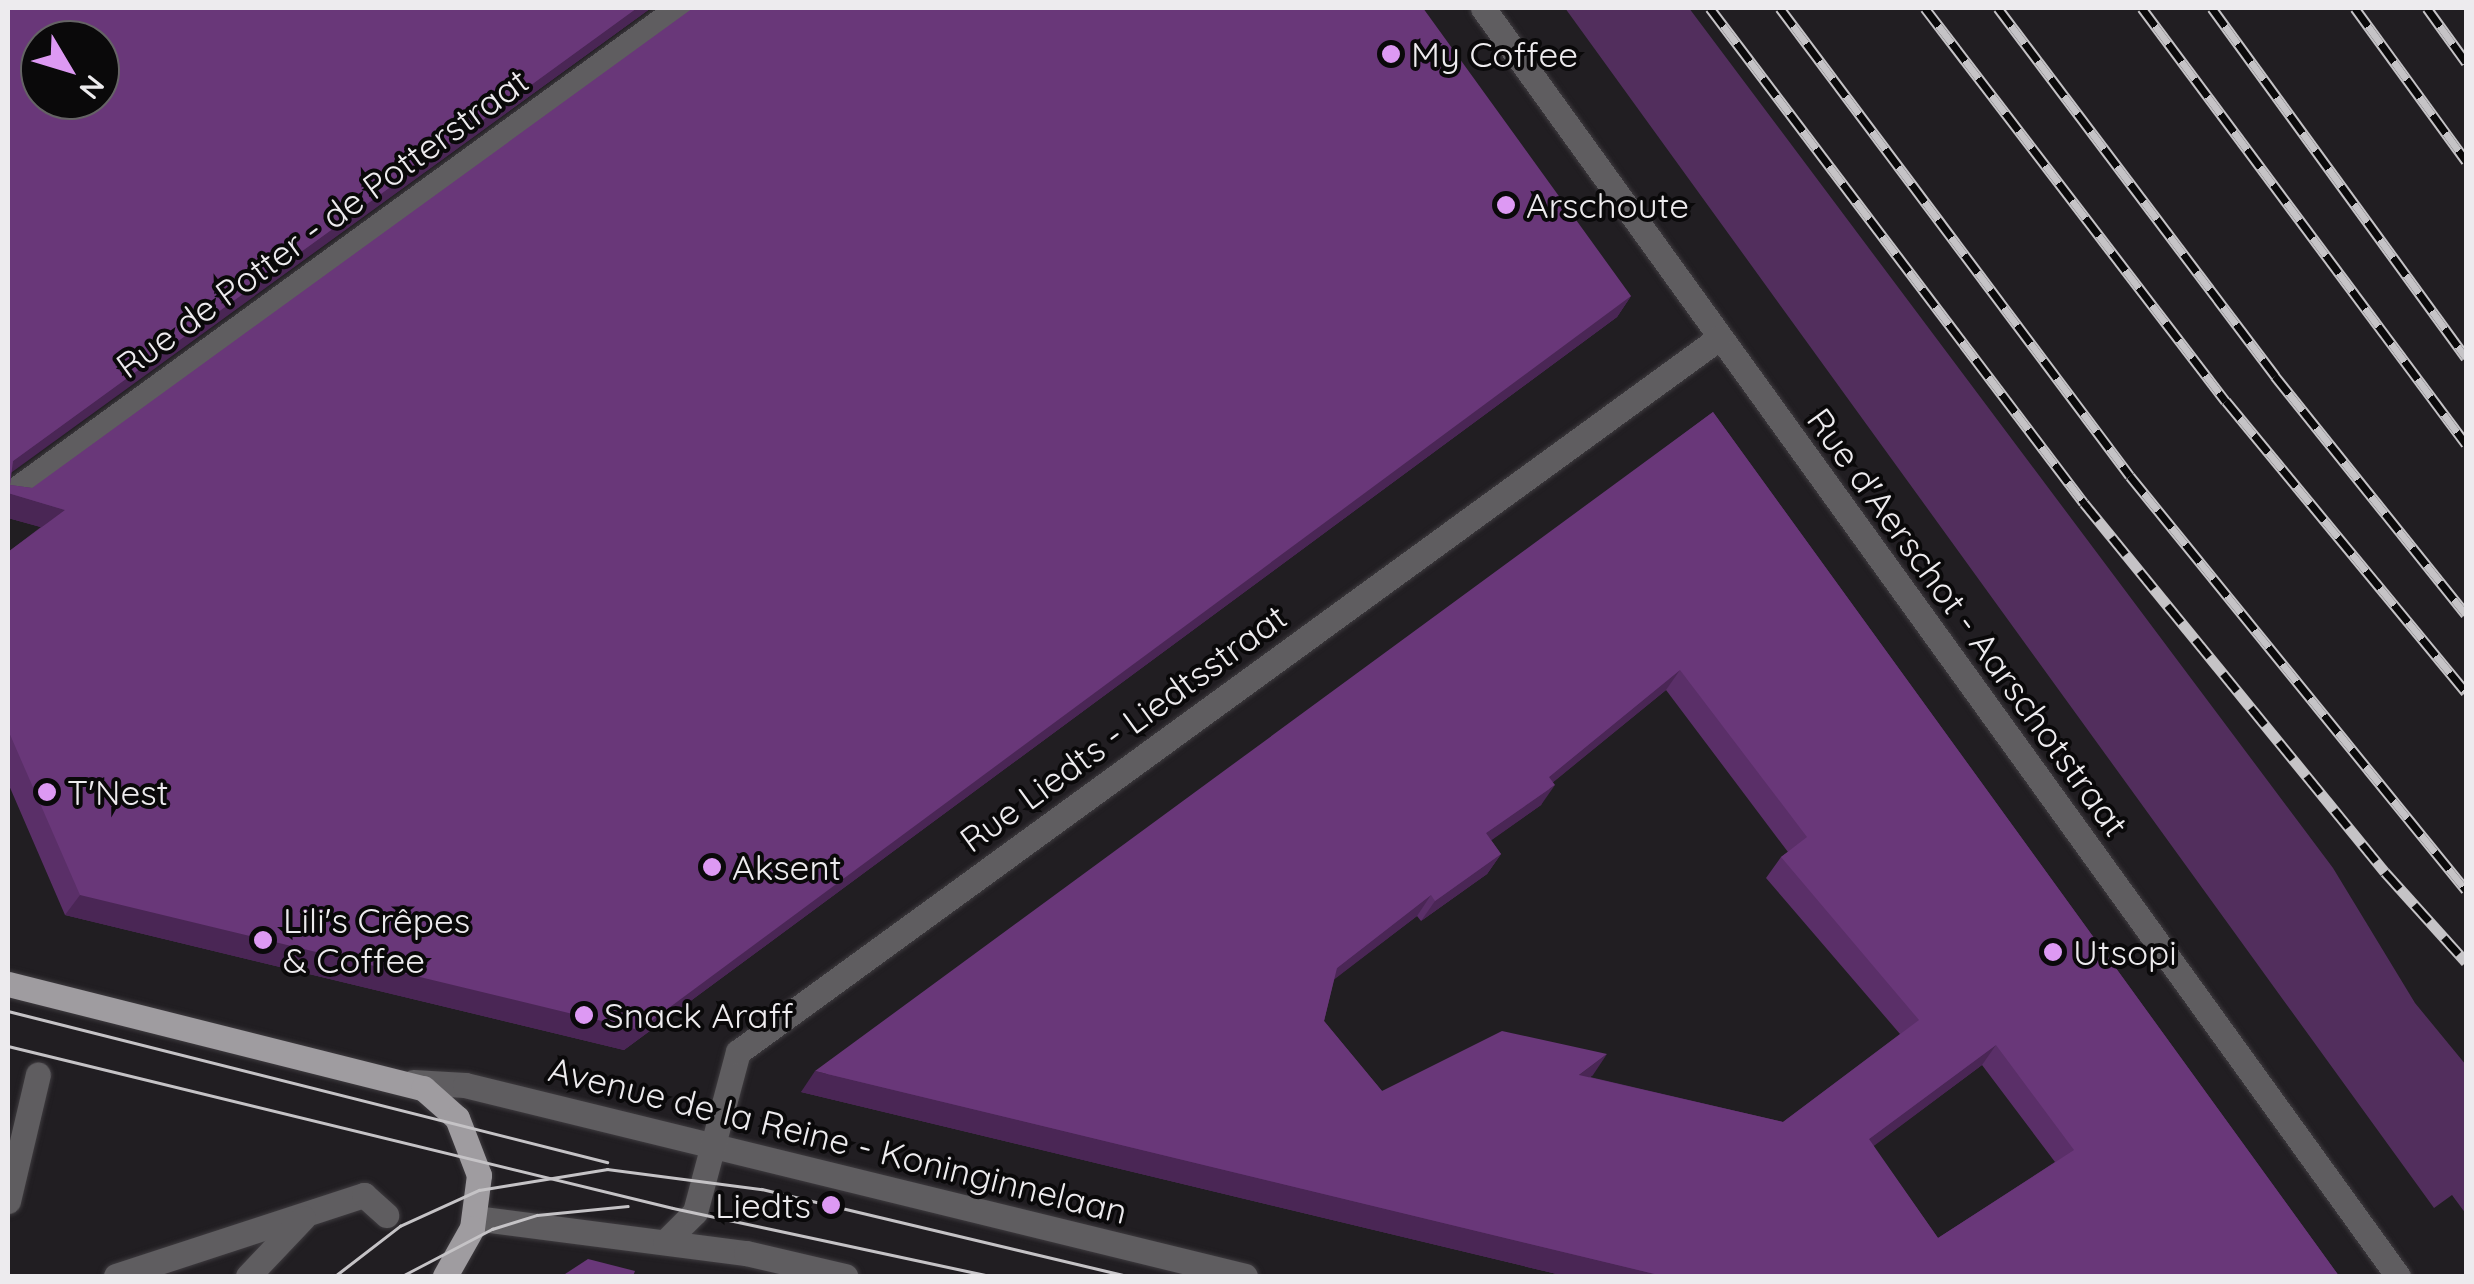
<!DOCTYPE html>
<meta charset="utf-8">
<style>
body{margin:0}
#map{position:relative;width:2474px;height:1284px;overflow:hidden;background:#211e22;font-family:Quicksand,sans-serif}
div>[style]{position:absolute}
.green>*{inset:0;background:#522e5d}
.roads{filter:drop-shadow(0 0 2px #3e3b3f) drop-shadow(0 0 2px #3e3b3f)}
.minor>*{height:25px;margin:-12.5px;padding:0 12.5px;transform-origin:12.5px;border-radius:12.5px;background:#5f5d60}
.major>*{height:25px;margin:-12.5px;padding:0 12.5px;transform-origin:12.5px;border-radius:12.5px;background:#9f9ca0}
.tram>*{height:2.5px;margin:-1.25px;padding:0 1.25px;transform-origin:1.25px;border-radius:1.25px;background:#c5c3c6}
.rail>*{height:11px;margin-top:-5.5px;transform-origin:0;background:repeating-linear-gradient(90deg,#0a090a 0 22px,#c5c3c6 0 44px);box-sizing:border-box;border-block:2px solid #c5c3c6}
.wall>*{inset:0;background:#5a2f68}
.shaded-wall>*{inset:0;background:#4a2655}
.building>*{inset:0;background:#693779}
.dots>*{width:28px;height:28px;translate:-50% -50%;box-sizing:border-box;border:5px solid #0a090a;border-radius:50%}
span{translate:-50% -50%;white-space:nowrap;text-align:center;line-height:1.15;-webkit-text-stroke:8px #0a090a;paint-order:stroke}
.poi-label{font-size:35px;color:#edebee}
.left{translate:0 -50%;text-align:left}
.right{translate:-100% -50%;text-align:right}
.street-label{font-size:35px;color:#edebee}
.frame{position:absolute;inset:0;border:10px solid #edebee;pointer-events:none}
.north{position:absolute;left:20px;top:20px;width:100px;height:100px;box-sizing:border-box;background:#0a090a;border:2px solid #656365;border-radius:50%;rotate:128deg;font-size:28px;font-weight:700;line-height:40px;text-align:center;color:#edebee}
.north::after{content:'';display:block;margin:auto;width:35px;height:45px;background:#dd99f3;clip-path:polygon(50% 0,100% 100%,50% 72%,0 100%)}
</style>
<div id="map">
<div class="green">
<div style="clip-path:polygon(1565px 8px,1689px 8px,2333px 868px,2415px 1003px,2466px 1065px,2466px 1214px,2452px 1195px,2434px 1208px)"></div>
</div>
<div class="roads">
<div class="minor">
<div style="left:1483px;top:8px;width:1564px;rotate:54.19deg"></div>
<div style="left:8px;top:495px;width:828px;rotate:-36.01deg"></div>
<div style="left:413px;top:1082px;width:52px;rotate:3.3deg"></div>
<div style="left:465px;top:1085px;width:803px;rotate:13.76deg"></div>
<div style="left:8px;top:1201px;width:130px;rotate:-76.7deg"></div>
<div style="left:475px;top:1218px;width:273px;rotate:7.4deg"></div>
<div style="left:746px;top:1253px;width:102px;rotate:13.1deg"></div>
<div style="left:665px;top:1242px;width:42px;rotate:-45deg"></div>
<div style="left:695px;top:1212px;width:166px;rotate:-75deg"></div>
<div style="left:738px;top:1052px;width:1213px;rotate:-36.05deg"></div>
<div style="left:116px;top:1276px;width:261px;rotate:-18.1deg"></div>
<div style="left:364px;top:1195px;width:30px;rotate:42deg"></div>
<div style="left:248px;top:1276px;width:80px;rotate:-46.5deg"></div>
</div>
<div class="major">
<div style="left:8px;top:984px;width:428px;rotate:14.1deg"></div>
<div style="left:423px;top:1088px;width:45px;rotate:41.4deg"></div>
<div style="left:457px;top:1118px;width:61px;rotate:68.9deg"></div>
<div style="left:479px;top:1175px;width:53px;rotate:97.5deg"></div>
<div style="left:472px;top:1228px;width:55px;rotate:119.4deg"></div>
</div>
</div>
<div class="tram">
<div style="left:8px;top:1011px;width:618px;rotate:14.15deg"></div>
<div style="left:8px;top:1046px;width:684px;rotate:13.69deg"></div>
<div style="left:673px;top:1208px;width:325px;rotate:12.1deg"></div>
<div style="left:335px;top:1276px;width:82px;rotate:-37.6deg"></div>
<div style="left:400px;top:1226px;width:87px;rotate:-24.5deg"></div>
<div style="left:479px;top:1190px;width:130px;rotate:-9.3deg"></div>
<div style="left:607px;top:1169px;width:156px;rotate:7.4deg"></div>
<div style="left:762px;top:1189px;width:375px;rotate:13.4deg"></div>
<div style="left:402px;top:1276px;width:102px;rotate:-27.6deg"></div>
<div style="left:492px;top:1229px;width:47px;rotate:-17.3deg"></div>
<div style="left:537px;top:1215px;width:91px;rotate:-5.6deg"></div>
</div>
<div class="rail">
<div style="left:1710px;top:8px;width:620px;rotate:52.93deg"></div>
<div style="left:2084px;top:503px;width:476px;rotate:50.8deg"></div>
<div style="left:2385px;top:872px;width:121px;rotate:48deg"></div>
<div style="left:1780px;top:8px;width:584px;rotate:53.21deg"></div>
<div style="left:2130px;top:476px;width:533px;rotate:50.94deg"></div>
<div style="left:1925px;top:8px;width:495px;rotate:52.6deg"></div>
<div style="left:2226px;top:401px;width:377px;rotate:50.5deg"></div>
<div style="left:1998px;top:8px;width:461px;rotate:53deg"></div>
<div style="left:2275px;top:376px;width:305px;rotate:51.3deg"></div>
<div style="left:2142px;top:8px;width:543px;rotate:53.38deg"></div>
<div style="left:2212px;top:8px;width:432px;rotate:54deg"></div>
<div style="left:2355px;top:8px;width:189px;rotate:54deg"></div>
<div style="left:2427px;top:8px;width:67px;rotate:54.2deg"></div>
</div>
<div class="wall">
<div style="clip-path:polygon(8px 8px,651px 8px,11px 472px,10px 485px,32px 488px,1631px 296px,1617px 317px,624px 1050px,65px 915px,8px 783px,8px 552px,41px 527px,8px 518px)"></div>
<div style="clip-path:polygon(evenodd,1713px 412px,2339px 1276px,1565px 1276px,801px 1092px,1713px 412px,1666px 690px,1788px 852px,1781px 857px,1766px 878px,1900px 1034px,1783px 1122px,1590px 1077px,1593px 1075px,1382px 1091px,1324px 1021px,1334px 979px,1417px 916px,1421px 921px,1487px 874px,1501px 854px,1491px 840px,1541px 805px,1553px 782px,1666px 690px,1713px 412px,1982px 1065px,2055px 1162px,1938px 1238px,1873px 1146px,1982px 1065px)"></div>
</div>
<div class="shaded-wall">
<div style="clip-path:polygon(637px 8px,651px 8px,8px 475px,13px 461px)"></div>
<div style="clip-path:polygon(1631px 296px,1617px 317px,624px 1050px,65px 915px,80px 895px)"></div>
<div style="clip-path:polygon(8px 493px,65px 510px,51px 530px,8px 518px)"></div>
<div style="clip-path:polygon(1680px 670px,1666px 690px,1535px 797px,1549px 777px)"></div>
<div style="clip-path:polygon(1555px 785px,1541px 805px,1472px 854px,1486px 833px)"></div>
<div style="clip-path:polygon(1501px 854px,1487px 874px,1421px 921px,1435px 901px)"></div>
<div style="clip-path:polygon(1431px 895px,1417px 916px,1323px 988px,1337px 968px)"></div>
<div style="clip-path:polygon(1996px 1045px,1982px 1065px,1855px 1160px,1869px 1139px)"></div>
<div style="clip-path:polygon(1607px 1054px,1593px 1075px,1565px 1095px,1579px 1075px)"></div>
<div style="clip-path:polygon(815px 1071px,1663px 1276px,1565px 1276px,801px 1092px)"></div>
</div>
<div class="building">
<div style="clip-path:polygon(evenodd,8px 8px,637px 8px,13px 461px,10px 485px,32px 488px,693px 8px,1423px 8px,1631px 296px,639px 1030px,80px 895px,8px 730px,8px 552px,65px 510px,8px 493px,8px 8px,40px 40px,100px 40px,100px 100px,40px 100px,40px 40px)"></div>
<div style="clip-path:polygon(evenodd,1713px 412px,2339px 1276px,1663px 1276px,815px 1071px,1713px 412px,1680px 670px,1807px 837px,1781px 857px,1919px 1020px,1783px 1122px,1579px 1075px,1607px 1054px,1502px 1031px,1382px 1091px,1324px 1021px,1337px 968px,1431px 895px,1435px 901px,1501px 854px,1486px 833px,1555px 785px,1549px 777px,1680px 670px,1713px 412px,1996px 1045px,2074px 1150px,1938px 1238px,1869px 1139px,1996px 1045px)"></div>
<div style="clip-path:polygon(588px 1259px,635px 1271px,633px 1276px,562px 1276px)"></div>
</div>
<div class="dots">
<div style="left:1391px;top:54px;background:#dd99f3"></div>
<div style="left:1506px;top:205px;background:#dd99f3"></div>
<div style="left:47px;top:792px;background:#dd99f3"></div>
<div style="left:712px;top:867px;background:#dd99f3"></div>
<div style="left:263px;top:940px;background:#dd99f3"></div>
<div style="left:2053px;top:952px;background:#dd99f3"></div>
<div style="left:584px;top:1015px;background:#dd99f3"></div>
<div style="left:831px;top:1205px;background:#dd99f3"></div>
</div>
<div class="poi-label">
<span class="left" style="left:1411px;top:54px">My Coffee</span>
<span class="left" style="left:1526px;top:205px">Arschoute</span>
<span class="left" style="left:67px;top:792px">T'Nest</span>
<span class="left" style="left:732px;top:867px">Aksent</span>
<span class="left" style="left:283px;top:940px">Lili's Crêpes<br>&amp; Coffee</span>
<span class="left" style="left:2073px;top:952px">Utsopi</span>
<span class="left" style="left:604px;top:1015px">Snack Araff</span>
<span class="right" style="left:811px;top:1205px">Liedts</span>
</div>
<div class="street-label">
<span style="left:322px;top:223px;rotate:-36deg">Rue de Potter - de Potterstraat</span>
<span style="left:1968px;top:622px;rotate:54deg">Rue d'Aerschot - Aarschotstraat</span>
<span style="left:1123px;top:728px;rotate:-36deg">Rue Liedts - Liedtsstraat</span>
<span style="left:838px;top:1140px;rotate:14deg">Avenue de la Reine - Koninginnelaan</span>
</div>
<div class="frame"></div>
<div class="north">N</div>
</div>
